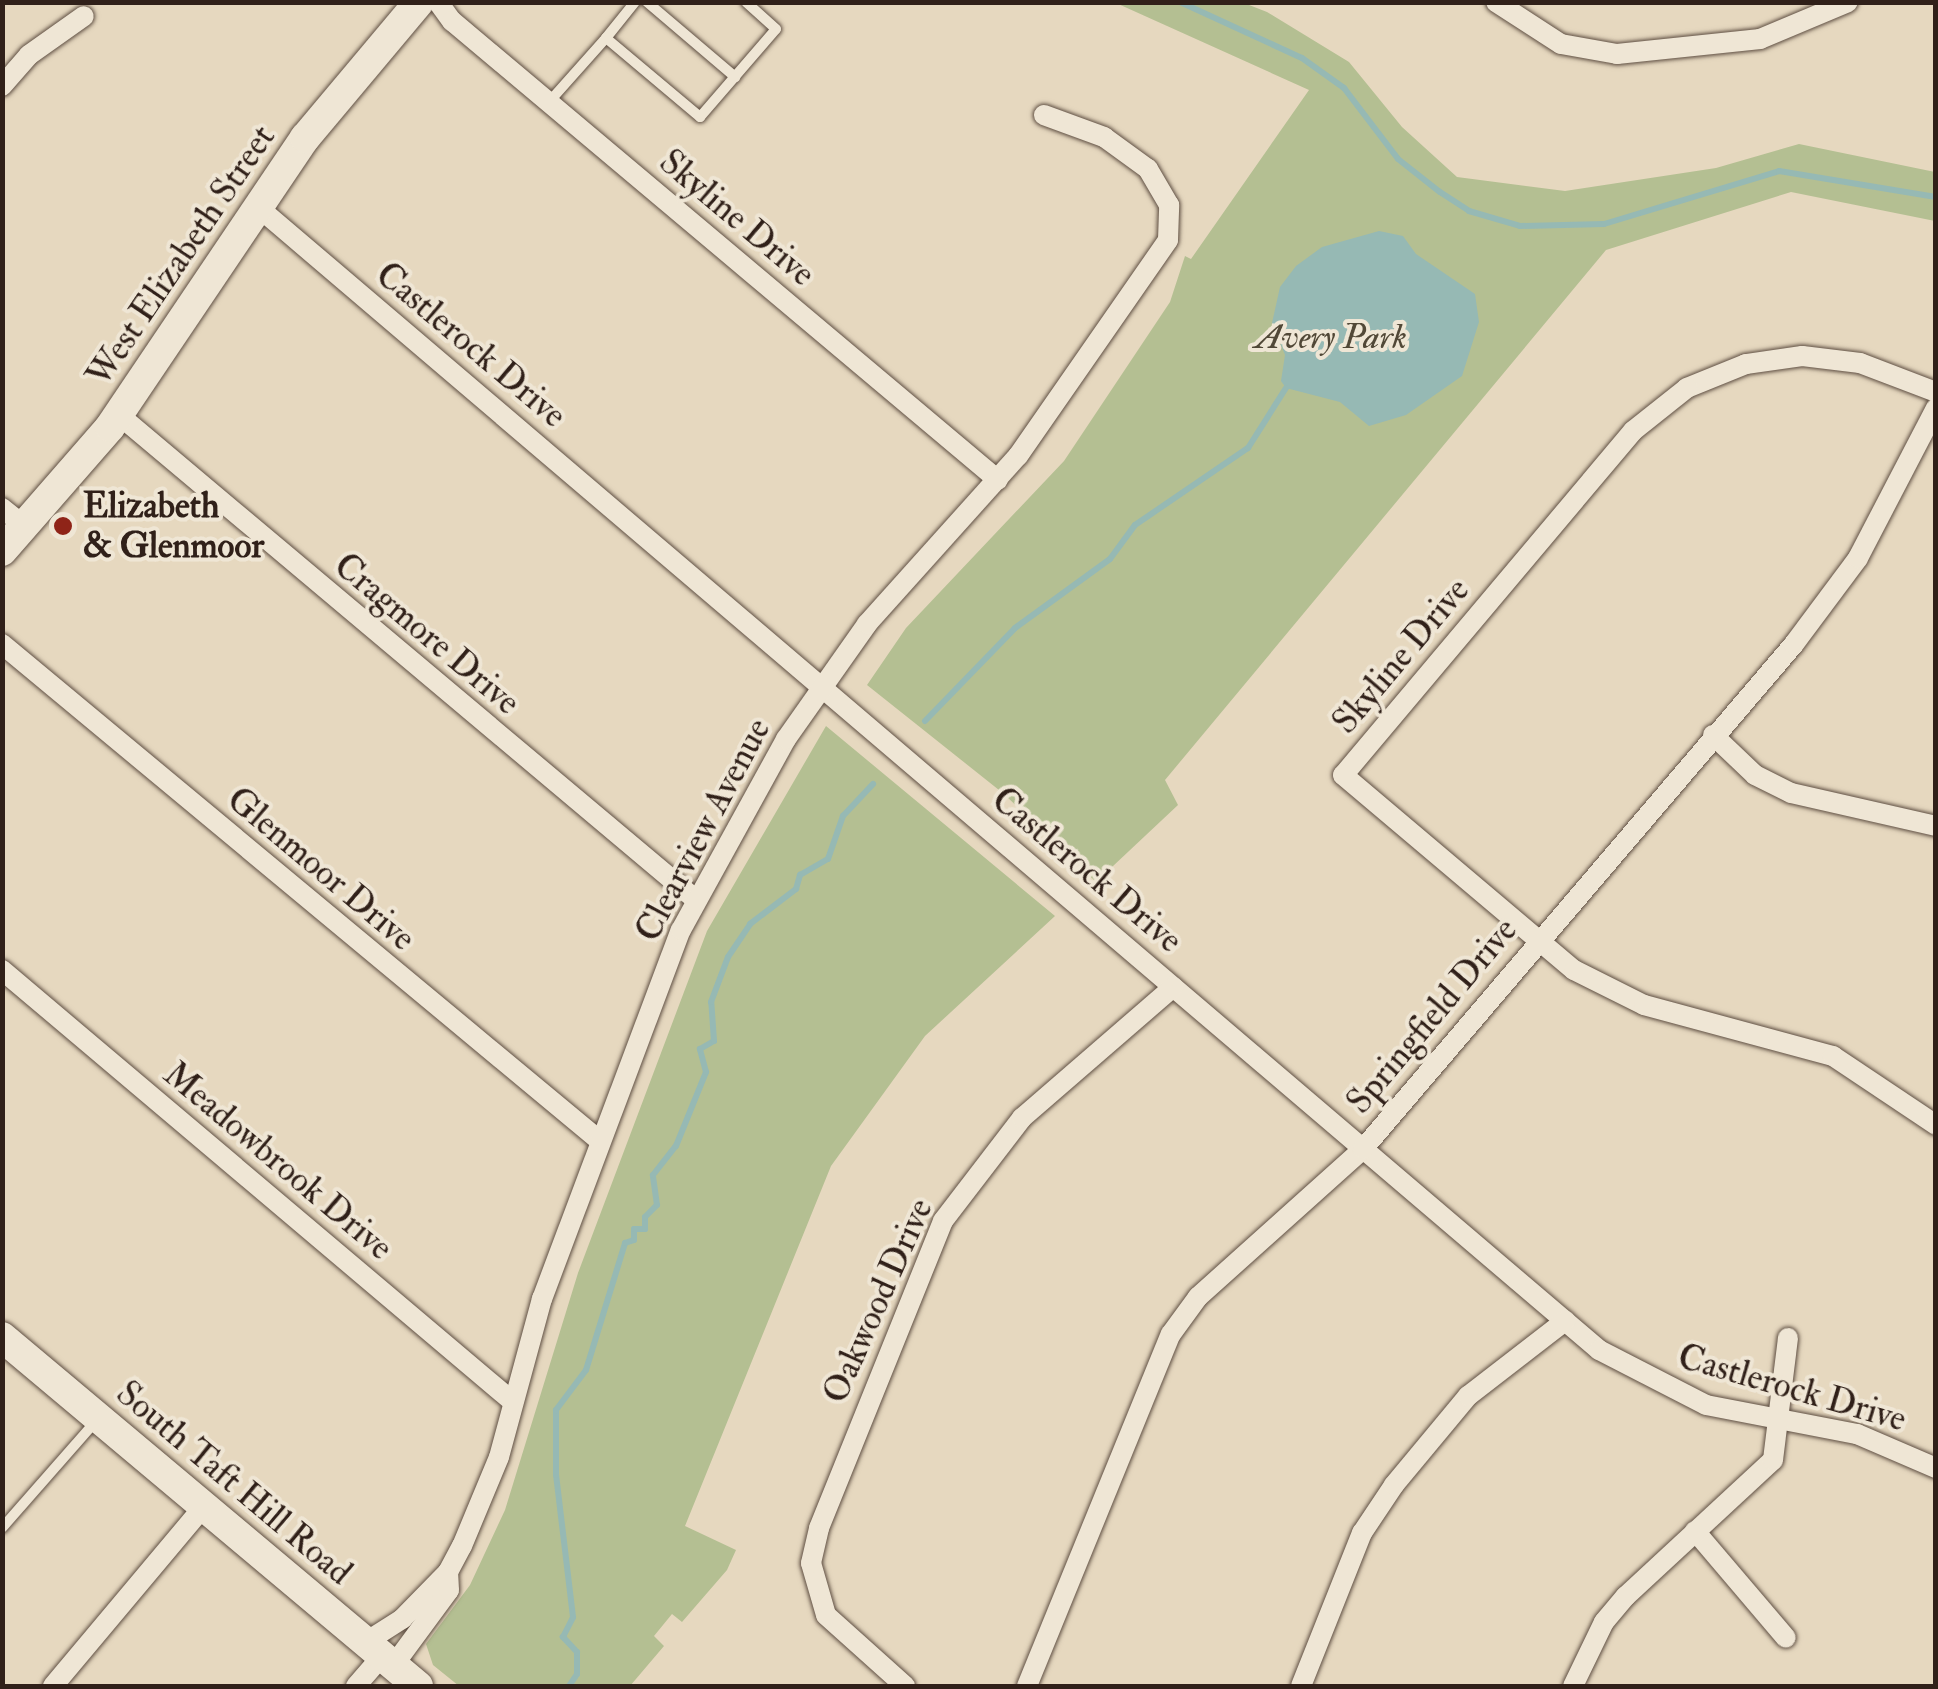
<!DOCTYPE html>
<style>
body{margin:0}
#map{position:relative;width:1938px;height:1689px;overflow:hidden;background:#e6d8bf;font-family:"IM FELL Double Pica",serif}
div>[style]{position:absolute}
.green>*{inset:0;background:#b4bf92}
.water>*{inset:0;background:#96b9b4}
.stream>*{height:6px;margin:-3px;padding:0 3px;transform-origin:3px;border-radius:3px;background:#96b9b4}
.roads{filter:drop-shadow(0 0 2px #5e4e42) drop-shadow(0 0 2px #5e4e42)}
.lane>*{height:10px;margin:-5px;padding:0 5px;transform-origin:5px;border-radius:5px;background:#efe6d5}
.street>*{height:20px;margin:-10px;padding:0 10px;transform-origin:10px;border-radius:10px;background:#efe6d5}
.secondary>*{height:30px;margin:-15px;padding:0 15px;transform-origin:15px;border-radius:15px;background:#efe6d5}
.dots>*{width:28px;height:28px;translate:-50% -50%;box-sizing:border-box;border:5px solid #efe6d5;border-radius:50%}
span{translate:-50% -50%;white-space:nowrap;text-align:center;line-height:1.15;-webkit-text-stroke:8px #efe6d5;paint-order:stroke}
.street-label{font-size:35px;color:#302019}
.park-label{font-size:35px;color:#514837;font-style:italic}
.poi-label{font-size:35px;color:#302019;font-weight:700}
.left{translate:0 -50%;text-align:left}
.frame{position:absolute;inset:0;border:5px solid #302019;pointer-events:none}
</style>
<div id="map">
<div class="green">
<div style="clip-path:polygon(1116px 3px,1244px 3px,1267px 12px,1349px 62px,1402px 127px,1457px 177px,1565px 191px,1716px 168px,1799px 144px,1935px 172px,1935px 221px,1791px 192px,1606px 250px,1165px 780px,1178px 805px,1096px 882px,1004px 794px,867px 685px,906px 628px,1064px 461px,1170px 302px,1185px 256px,1191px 259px,1309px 90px)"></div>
<div style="clip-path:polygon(826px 726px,1055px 916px,925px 1036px,831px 1166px,685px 1526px,736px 1550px,727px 1570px,682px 1622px,672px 1614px,654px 1636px,664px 1646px,630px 1686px,459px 1686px,433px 1665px,426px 1644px,470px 1585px,505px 1510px,578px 1273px,707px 931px)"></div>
</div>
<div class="water">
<div style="clip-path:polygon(1379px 231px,1403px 236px,1416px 254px,1475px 294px,1479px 322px,1462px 376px,1406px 415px,1369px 426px,1340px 402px,1286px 388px,1281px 381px,1285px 355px,1272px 323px,1280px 287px,1296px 266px,1322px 247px)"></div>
</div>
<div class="stream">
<div style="left:1180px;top:2px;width:134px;rotate:24.7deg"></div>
<div style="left:1302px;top:58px;width:52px;rotate:35.5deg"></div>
<div style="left:1344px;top:88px;width:89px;rotate:52.7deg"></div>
<div style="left:1398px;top:159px;width:53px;rotate:38.2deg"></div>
<div style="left:1440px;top:192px;width:35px;rotate:33deg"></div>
<div style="left:1469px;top:211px;width:53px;rotate:16.4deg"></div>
<div style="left:1520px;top:226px;width:84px;rotate:-1.4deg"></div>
<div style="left:1604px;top:224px;width:183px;rotate:-16.8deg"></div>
<div style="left:1779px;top:171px;width:159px;rotate:9.4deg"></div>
<div style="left:925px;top:721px;width:129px;rotate:-45.9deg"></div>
<div style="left:1015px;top:628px;width:117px;rotate:-36deg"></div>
<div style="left:1110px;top:559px;width:42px;rotate:-53.7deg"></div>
<div style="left:1135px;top:525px;width:137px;rotate:-34.3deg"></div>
<div style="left:1248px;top:448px;width:71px;rotate:-57.7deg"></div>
<div style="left:569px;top:1686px;width:14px;rotate:-56deg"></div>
<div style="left:577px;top:1674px;width:22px;rotate:-90deg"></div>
<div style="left:577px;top:1652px;width:21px;rotate:-133deg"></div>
<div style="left:563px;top:1637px;width:22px;rotate:-63deg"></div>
<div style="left:573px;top:1617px;width:143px;rotate:-96.8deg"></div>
<div style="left:556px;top:1475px;width:65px;rotate:-90deg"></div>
<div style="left:556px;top:1410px;width:50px;rotate:-53.1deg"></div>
<div style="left:586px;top:1370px;width:133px;rotate:-72.9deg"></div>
<div style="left:625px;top:1243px;width:9px;rotate:-18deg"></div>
<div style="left:634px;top:1240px;width:11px;rotate:-90deg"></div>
<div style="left:634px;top:1229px;width:11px"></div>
<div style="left:645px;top:1229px;width:12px;rotate:-90deg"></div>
<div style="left:645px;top:1217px;width:17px;rotate:-45deg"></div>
<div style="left:657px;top:1205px;width:30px;rotate:-98deg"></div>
<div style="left:653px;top:1175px;width:37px;rotate:-52deg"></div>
<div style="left:676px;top:1146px;width:80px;rotate:-67.9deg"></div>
<div style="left:706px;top:1072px;width:24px;rotate:-105deg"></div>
<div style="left:700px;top:1049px;width:16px;rotate:-30deg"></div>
<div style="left:714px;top:1041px;width:39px;rotate:-94deg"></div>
<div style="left:711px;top:1002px;width:48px;rotate:-69.3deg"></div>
<div style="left:728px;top:957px;width:40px;rotate:-56deg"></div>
<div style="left:750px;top:924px;width:58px;rotate:-37.3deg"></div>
<div style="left:796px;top:889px;width:15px;rotate:-74deg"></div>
<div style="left:800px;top:875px;width:32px;rotate:-30deg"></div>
<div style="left:828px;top:859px;width:46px;rotate:-70.8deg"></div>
<div style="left:843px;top:816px;width:44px;rotate:-46.8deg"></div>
</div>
<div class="roads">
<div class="lane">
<div style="left:647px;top:2px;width:116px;rotate:40.4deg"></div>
<div style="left:606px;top:38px;width:46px;rotate:-51.1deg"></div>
<div style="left:549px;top:102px;width:86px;rotate:-48.3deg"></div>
<div style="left:606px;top:38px;width:123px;rotate:40deg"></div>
<div style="left:700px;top:117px;width:116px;rotate:-49.2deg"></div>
<div style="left:776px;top:29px;width:40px;rotate:-138deg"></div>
<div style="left:2px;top:1528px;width:144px;rotate:-48.7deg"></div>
</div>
<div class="street">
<div style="left:438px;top:2px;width:24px;rotate:54deg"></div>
<div style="left:452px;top:21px;width:713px;rotate:40.05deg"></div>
<div style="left:1496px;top:2px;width:77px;rotate:32.9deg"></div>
<div style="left:1561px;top:44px;width:57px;rotate:10.1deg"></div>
<div style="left:1617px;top:54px;width:144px;rotate:-6deg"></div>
<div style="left:1760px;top:39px;width:95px;rotate:-22.8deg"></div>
<div style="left:2px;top:86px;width:41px;rotate:-48.9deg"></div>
<div style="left:29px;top:55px;width:67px;rotate:-35.3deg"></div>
<div style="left:258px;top:207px;width:1762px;rotate:40.44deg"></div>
<div style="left:1599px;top:1350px;width:120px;rotate:27.2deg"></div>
<div style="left:1706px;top:1405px;width:154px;rotate:10.9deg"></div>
<div style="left:1857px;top:1434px;width:86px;rotate:23.3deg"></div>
<div style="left:1936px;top:392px;width:81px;rotate:-159.1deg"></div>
<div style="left:1860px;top:363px;width:58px;rotate:-173.1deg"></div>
<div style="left:1802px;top:356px;width:57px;rotate:171.9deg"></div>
<div style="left:1746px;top:364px;width:64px;rotate:157.9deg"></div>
<div style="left:1687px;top:388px;width:69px;rotate:141.5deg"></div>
<div style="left:1633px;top:431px;width:450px;rotate:130.1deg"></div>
<div style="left:1343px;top:775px;width:302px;rotate:40.2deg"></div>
<div style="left:1574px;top:970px;width:78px;rotate:26.6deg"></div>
<div style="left:1644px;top:1005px;width:196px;rotate:15.1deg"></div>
<div style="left:1833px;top:1056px;width:124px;rotate:33.8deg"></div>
<div style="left:119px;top:415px;width:752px;rotate:40.04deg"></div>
<div style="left:2px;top:508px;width:28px;rotate:39deg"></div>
<div style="left:2px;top:644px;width:778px;rotate:39.73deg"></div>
<div style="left:1713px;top:735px;width:58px;rotate:43.6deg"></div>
<div style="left:1755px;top:775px;width:40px;rotate:26.6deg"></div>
<div style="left:1791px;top:793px;width:149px;rotate:12.8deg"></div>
<div style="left:2px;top:970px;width:668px;rotate:40.2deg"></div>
<div style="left:1695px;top:1531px;width:140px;rotate:49.6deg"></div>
<div style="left:366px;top:1642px;width:43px;rotate:-32.6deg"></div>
<div style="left:402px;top:1619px;width:66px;rotate:-45.6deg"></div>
<div style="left:448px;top:1572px;width:30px;rotate:-62deg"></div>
<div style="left:462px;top:1546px;width:96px;rotate:-67.4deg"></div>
<div style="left:499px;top:1457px;width:164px;rotate:-74.8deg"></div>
<div style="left:542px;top:1299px;width:394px;rotate:-69.4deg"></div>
<div style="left:681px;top:930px;width:218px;rotate:-61.2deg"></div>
<div style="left:786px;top:739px;width:141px;rotate:-54.8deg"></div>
<div style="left:867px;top:624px;width:226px;rotate:-48.1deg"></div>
<div style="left:1018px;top:456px;width:263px;rotate:-55.2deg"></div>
<div style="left:1168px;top:240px;width:35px;rotate:-88deg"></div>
<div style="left:1169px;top:205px;width:42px;rotate:-120.3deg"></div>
<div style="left:1148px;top:169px;width:54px;rotate:-144deg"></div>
<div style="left:1104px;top:137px;width:64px;rotate:-159.9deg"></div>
<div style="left:393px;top:1666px;width:94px;rotate:-53.6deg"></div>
<div style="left:449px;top:1590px;width:18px;rotate:-93deg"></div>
<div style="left:53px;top:1686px;width:234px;rotate:-50deg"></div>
<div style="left:356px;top:1686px;width:40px;rotate:-49deg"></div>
<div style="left:905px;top:1686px;width:106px;rotate:-138.1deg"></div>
<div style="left:826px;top:1615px;width:54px;rotate:-106.1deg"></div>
<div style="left:811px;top:1563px;width:36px;rotate:-77deg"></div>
<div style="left:819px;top:1528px;width:331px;rotate:-68deg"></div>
<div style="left:943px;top:1221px;width:130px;rotate:-52.5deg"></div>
<div style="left:1022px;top:1118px;width:200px;rotate:-40.9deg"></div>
<div style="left:1027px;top:1686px;width:380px;rotate:-67.8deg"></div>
<div style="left:1171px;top:1334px;width:46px;rotate:-53.9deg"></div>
<div style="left:1198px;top:1297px;width:222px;rotate:-41.9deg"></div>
<div style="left:1363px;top:1149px;width:664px;rotate:-49.52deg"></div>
<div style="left:1794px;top:644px;width:107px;rotate:-53.3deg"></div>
<div style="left:1858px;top:558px;width:169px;rotate:-62.5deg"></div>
<div style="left:1301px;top:1686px;width:165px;rotate:-68.3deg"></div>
<div style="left:1362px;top:1533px;width:58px;rotate:-56.3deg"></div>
<div style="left:1394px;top:1485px;width:116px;rotate:-50.3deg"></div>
<div style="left:1468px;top:1396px;width:123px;rotate:-37.7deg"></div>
<div style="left:1573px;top:1686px;width:71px;rotate:-64.2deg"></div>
<div style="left:1604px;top:1622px;width:34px;rotate:-50deg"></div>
<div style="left:1626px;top:1596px;width:200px;rotate:-42.8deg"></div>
<div style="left:1773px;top:1460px;width:123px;rotate:-83deg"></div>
</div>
<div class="secondary">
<div style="left:2px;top:551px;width:164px;rotate:-48.9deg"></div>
<div style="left:110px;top:427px;width:349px;rotate:-56deg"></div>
<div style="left:305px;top:138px;width:177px;rotate:-50deg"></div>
<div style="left:2px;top:1337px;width:543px;rotate:39.99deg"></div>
</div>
</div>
<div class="dots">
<div style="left:63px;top:526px;background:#8f2418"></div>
</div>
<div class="street-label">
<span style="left:737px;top:218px;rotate:40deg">Skyline Drive</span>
<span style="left:181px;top:256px;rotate:-56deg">West Elizabeth Street</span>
<span style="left:471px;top:345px;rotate:40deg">Castlerock Drive</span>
<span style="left:427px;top:634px;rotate:40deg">Cragmore Drive</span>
<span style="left:1401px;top:656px;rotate:-50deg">Skyline Drive</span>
<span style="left:703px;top:830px;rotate:-62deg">Clearview Avenue</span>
<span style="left:321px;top:869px;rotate:40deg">Glenmoor Drive</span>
<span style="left:1087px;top:870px;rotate:40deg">Castlerock Drive</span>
<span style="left:1432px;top:1016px;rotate:-50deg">Springfield Drive</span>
<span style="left:278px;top:1161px;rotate:40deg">Meadowbrook Drive</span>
<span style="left:878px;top:1301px;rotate:-66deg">Oakwood Drive</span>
<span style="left:1792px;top:1388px;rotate:16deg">Castlerock Drive</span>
<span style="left:234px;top:1483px;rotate:40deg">South Taft Hill Road</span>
</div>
<div class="park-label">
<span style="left:1331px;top:337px">Avery Park</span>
</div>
<div class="poi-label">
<span class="left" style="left:83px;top:526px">Elizabeth<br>&amp; Glenmoor</span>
</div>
<div class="frame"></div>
</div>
